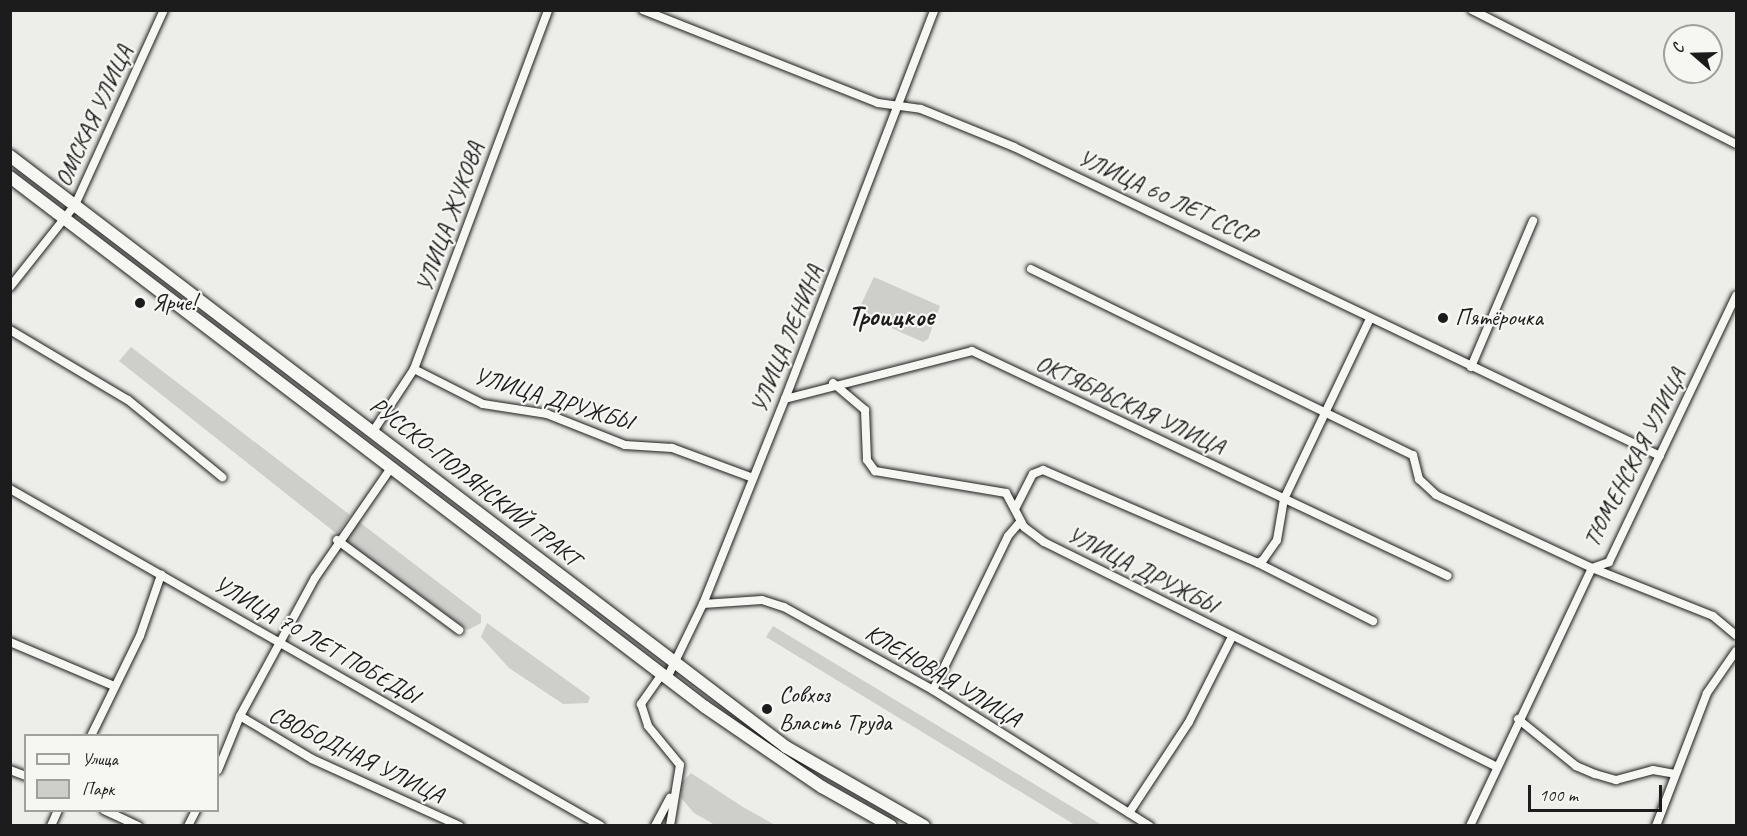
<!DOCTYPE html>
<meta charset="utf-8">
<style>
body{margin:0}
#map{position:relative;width:1747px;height:836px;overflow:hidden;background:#edede9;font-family:Caveat,sans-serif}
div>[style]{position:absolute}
.green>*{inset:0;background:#cececb}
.roads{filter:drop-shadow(0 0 2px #1c1c1c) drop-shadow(0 0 2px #1c1c1c)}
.street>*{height:8px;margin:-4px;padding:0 4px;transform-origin:4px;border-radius:4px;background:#f6f6f2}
.primary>*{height:12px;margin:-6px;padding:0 6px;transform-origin:6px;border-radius:6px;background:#f6f6f2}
.dots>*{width:16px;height:16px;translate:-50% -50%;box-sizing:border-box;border:3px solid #f6f6f2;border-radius:50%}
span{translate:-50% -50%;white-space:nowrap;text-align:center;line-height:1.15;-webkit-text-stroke:4.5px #f6f6f2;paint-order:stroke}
.street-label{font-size:24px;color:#1c1c1c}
.poi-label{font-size:24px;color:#1c1c1c}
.left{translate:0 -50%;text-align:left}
.quarter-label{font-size:27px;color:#1c1c1c;font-weight:700}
.frame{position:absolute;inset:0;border:12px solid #1c1c1c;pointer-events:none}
.legend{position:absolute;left:24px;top:734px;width:195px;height:78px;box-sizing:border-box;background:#f6f6f2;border:2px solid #9f9f9c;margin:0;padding:8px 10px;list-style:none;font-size:18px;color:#1c1c1c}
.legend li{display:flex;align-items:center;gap:12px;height:30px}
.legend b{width:30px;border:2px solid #9f9f9c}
.north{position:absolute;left:1663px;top:24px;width:60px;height:60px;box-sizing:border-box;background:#f6f6f2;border:2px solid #9f9f9c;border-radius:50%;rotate:290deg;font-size:16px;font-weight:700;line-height:24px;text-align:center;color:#1c1c1c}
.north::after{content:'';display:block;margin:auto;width:21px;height:27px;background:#1c1c1c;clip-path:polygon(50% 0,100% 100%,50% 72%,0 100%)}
.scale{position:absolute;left:1528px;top:785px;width:134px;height:27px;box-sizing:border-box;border:3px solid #1c1c1c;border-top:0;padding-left:8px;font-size:18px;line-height:21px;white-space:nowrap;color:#1c1c1c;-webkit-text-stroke:4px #f6f6f2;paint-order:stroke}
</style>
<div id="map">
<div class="green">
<div style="clip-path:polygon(874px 277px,940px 306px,928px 339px,923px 342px,857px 313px)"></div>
<div style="clip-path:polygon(131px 347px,350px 515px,337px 534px,119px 361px)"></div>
<div style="clip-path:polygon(358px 521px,481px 615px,481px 623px,468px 630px,344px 540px)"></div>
<div style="clip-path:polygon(487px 623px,590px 697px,588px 703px,563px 704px,509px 668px,481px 637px)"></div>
<div style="clip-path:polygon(773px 626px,1102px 825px,1075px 825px,766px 637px)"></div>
<div style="clip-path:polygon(691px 773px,743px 807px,775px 825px,715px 825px,694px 813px,681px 798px,680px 784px)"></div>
</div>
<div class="roads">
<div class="street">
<div style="left:643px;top:10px;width:253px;rotate:21.6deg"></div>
<div style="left:878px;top:103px;width:43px;rotate:7.9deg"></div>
<div style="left:921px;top:109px;width:100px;rotate:22.2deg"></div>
<div style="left:1014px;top:147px;width:716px;rotate:25.56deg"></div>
<div style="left:1472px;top:10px;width:296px;rotate:26.9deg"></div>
<div style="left:1031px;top:269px;width:425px;rotate:26deg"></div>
<div style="left:1413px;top:455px;width:25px;rotate:76deg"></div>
<div style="left:1419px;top:479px;width:23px;rotate:43deg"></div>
<div style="left:1436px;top:495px;width:172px;rotate:25.1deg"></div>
<div style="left:1592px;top:568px;width:130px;rotate:21.6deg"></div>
<div style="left:1713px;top:616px;width:30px;rotate:40deg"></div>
<div style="left:10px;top:287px;width:105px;rotate:-51.6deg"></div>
<div style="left:75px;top:205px;width:214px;rotate:-65.5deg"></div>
<div style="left:10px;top:330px;width:137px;rotate:30.7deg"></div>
<div style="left:128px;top:400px;width:122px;rotate:39.3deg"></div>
<div style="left:1471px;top:367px;width:159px;rotate:-67deg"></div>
<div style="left:414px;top:369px;width:77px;rotate:26.9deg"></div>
<div style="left:483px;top:404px;width:65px;rotate:8.9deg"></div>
<div style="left:547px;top:414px;width:84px;rotate:21.7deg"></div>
<div style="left:625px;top:445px;width:47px;rotate:3.7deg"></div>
<div style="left:672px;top:448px;width:86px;rotate:20.3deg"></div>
<div style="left:833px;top:383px;width:42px;rotate:40.2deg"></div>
<div style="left:865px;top:410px;width:50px;rotate:87.7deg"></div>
<div style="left:867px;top:460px;width:14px;rotate:54deg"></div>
<div style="left:875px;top:471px;width:133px;rotate:9.5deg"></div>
<div style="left:1006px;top:493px;width:38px;rotate:62deg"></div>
<div style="left:1024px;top:527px;width:25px;rotate:37deg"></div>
<div style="left:1044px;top:542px;width:504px;rotate:26.41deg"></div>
<div style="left:785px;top:399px;width:193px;rotate:-14.4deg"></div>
<div style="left:972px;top:351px;width:526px;rotate:25.3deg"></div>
<div style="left:374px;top:430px;width:73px;rotate:-56.7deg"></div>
<div style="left:414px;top:369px;width:383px;rotate:-69.5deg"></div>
<div style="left:10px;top:489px;width:680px;rotate:29.69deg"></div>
<div style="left:1015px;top:509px;width:39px;rotate:-63deg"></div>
<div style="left:1033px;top:474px;width:11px;rotate:-22deg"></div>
<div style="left:1043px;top:470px;width:234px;rotate:23.4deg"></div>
<div style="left:1258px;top:563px;width:6px;rotate:-31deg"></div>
<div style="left:1263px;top:560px;width:24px;rotate:-55deg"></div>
<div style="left:1277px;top:540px;width:42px;rotate:-80.3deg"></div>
<div style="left:1284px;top:499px;width:199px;rotate:-64.5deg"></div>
<div style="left:337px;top:540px;width:152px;rotate:36.4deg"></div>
<div style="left:1258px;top:563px;width:129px;rotate:26.8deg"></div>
<div style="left:703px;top:604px;width:59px;rotate:-3.9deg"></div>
<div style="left:762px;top:600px;width:23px;rotate:18deg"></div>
<div style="left:784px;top:607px;width:171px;rotate:29.1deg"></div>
<div style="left:933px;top:690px;width:256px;rotate:32.1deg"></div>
<div style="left:10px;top:642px;width:113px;rotate:22.9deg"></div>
<div style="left:662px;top:674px;width:37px;rotate:125deg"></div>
<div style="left:641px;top:704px;width:23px;rotate:72deg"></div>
<div style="left:648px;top:726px;width:50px;rotate:50.6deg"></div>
<div style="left:680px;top:765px;width:62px;rotate:99.3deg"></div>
<div style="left:667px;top:678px;width:82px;rotate:-64.1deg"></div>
<div style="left:703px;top:604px;width:221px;rotate:-68.2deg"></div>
<div style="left:785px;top:399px;width:417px;rotate:-69deg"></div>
<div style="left:933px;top:690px;width:171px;rotate:-64deg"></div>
<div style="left:1008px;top:536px;width:18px;rotate:-49deg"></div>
<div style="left:240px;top:716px;width:84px;rotate:30.8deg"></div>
<div style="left:312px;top:759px;width:162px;rotate:24.4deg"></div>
<div style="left:1518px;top:719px;width:75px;rotate:39deg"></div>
<div style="left:1576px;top:766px;width:21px;rotate:23deg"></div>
<div style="left:1595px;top:774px;width:22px;rotate:16deg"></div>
<div style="left:1616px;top:780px;width:38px;rotate:-15deg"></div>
<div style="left:1653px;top:770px;width:22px;rotate:10deg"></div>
<div style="left:91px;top:736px;width:111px;rotate:-63.9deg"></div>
<div style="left:140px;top:636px;width:65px;rotate:-71deg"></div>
<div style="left:10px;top:770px;width:17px;rotate:21deg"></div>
<div style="left:218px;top:770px;width:58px;rotate:-67.8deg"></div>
<div style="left:240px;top:716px;width:157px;rotate:-61.5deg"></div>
<div style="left:315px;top:578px;width:134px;rotate:-55.4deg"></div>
<div style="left:104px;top:810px;width:38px;rotate:25deg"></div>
<div style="left:1129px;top:813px;width:109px;rotate:-56.6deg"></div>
<div style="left:1189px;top:722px;width:95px;rotate:-63.2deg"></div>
<div style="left:51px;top:826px;width:17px;rotate:-66deg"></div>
<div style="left:188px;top:826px;width:18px;rotate:-63deg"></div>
<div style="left:655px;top:826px;width:32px;rotate:-62deg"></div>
<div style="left:1470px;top:826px;width:285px;rotate:-64.7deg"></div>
<div style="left:1592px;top:568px;width:18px;rotate:-19deg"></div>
<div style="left:1609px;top:562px;width:295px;rotate:-64.5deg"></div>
<div style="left:1656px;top:826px;width:142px;rotate:-69deg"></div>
<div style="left:1707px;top:693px;width:51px;rotate:-55.4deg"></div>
</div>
<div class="primary">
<div style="left:10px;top:156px;width:975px;rotate:37.29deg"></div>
<div style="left:786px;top:747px;width:159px;rotate:29.8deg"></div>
<div style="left:10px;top:177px;width:874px;rotate:37.33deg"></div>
<div style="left:705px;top:707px;width:142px;rotate:34.4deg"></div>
<div style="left:822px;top:787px;width:79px;rotate:29.5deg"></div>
</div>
</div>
<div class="dots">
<div style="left:140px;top:303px;background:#1c1c1c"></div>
<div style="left:1443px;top:318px;background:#1c1c1c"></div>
<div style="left:767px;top:709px;background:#1c1c1c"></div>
</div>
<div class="street-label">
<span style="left:94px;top:116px;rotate:-65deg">ОМСКАЯ УЛИЦА</span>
<span style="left:1167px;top:197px;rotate:25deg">УЛИЦА 60 ЛЕТ СССР</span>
<span style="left:450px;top:217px;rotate:-70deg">УЛИЦА ЖУКОВА</span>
<span style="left:787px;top:339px;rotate:-68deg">УЛИЦА ЛЕНИНА</span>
<span style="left:553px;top:399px;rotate:17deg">УЛИЦА ДРУЖБЫ</span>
<span style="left:1130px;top:405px;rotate:25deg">ОКТЯБРЬСКАЯ УЛИЦА</span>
<span style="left:1635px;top:458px;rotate:-63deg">ТЮМЕНСКАЯ УЛИЦА</span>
<span style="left:475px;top:482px;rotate:38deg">РУССКО-ПОЛЯНСКИЙ ТРАКТ</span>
<span style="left:1142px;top:570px;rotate:27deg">УЛИЦА ДРУЖБЫ</span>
<span style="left:316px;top:640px;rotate:30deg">УЛИЦА 70 ЛЕТ ПОБЕДЫ</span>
<span style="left:943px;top:676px;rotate:31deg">КЛЕНОВАЯ УЛИЦА</span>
<span style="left:356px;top:755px;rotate:26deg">СВОБОДНАЯ УЛИЦА</span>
</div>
<div class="poi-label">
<span class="left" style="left:152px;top:303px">Ярче!</span>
<span class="left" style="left:1455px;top:318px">Пятёрочка</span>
<span class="left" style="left:779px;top:709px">Совхоз<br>Власть Труда</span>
</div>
<div class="quarter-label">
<span style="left:891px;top:317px">Троицкое</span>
</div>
<div class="frame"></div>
<ul class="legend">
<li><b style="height:8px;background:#f6f6f2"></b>Улица</li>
<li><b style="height:16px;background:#cececb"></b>Парк</li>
</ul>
<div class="north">С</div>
<div class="scale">100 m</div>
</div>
